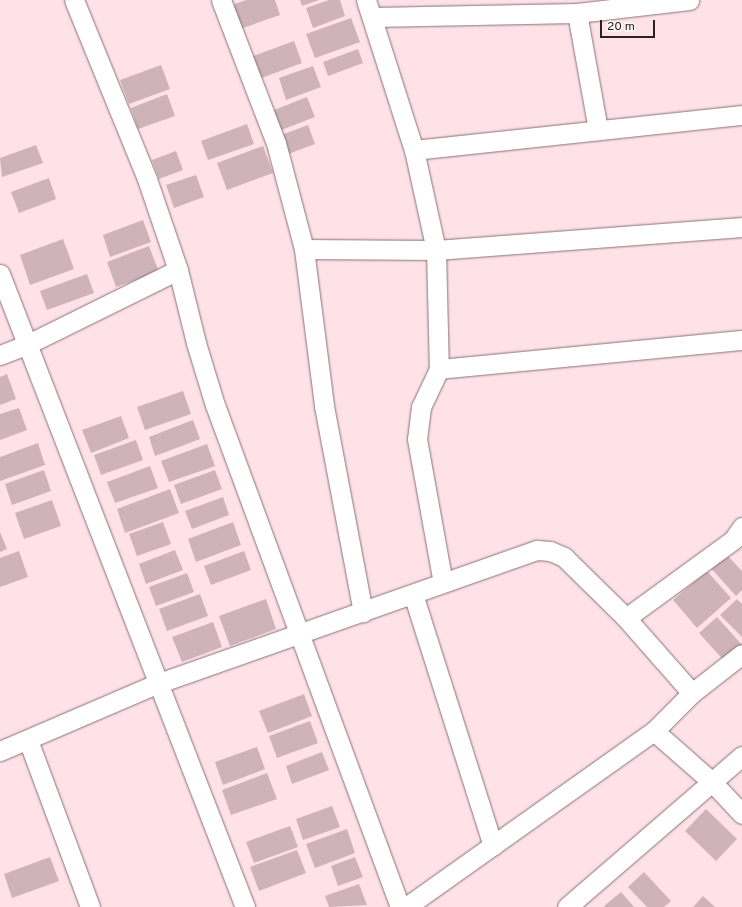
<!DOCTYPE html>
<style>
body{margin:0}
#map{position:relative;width:742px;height:907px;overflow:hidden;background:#fee2e8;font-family:Overpass,sans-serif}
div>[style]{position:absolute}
.building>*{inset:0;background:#ceb4b9}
.roads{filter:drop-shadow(0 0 1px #897177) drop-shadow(0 0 1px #897177)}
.minor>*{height:19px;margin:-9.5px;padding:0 9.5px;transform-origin:9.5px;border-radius:9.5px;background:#fff}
span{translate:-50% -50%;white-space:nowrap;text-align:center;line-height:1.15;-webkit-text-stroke:3.5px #fcf6f7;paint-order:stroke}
.scale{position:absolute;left:600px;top:20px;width:55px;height:18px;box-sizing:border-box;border:2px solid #2a2022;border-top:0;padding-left:5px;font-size:12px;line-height:14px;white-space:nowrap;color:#2a2022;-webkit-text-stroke:3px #fcf6f7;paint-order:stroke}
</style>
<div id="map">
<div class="building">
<div style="clip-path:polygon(246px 0,275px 0,280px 15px,240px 29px,232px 5px)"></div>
<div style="clip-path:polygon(300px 0,319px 0,302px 6px)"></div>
<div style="clip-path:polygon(329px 0,340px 0,345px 16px,313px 28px,306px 8px)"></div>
<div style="clip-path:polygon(351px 18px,360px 42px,315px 58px,306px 34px)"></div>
<div style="clip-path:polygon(294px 41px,302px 63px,256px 80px,248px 58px)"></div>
<div style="clip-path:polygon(358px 49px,363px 63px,328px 76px,323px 62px)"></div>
<div style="clip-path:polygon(161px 65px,170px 89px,129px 104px,120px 80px)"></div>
<div style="clip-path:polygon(313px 66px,321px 87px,286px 100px,279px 78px)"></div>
<div style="clip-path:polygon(167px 94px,175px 116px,138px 129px,131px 108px)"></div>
<div style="clip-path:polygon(307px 97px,315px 117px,276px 132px,269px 112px)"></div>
<div style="clip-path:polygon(247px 124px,254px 144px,208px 160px,201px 141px)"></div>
<div style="clip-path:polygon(308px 125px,315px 144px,283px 156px,276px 137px)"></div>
<div style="clip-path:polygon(36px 145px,43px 163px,2px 177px,0 158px)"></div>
<div style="clip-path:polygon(263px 146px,273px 173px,227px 190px,217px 163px)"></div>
<div style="clip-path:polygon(176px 151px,183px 170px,159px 179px,152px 160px)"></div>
<div style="clip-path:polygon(196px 175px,204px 197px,174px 208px,166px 185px)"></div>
<div style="clip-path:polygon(49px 178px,56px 199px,19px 213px,11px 192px)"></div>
<div style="clip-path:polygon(143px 220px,151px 242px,110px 257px,103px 235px)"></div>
<div style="clip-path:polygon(63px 239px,74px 269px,30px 285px,20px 255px)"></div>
<div style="clip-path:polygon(149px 246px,159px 272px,116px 287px,107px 262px)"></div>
<div style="clip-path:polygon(87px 274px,94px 293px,47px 310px,40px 291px)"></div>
<div style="clip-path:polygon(7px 374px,16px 399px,0 405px,0 377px)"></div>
<div style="clip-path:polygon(183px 391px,191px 414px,145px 430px,137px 407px)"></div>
<div style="clip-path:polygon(19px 408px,27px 430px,0 440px,0 414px)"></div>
<div style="clip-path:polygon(121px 416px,129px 438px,91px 453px,82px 430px)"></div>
<div style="clip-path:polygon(193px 420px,200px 439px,155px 456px,149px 437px)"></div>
<div style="clip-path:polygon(136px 440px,143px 460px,101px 475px,94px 455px)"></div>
<div style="clip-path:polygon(38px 443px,45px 465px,0 481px,0 457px)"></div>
<div style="clip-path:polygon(207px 444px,215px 466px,169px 482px,161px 461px)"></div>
<div style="clip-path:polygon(150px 466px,158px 488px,115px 503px,107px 482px)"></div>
<div style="clip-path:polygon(44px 470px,51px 491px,12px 505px,5px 484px)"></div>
<div style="clip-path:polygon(215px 470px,222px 489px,181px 504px,174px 485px)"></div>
<div style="clip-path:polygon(170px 489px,179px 513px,125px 533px,117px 509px)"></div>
<div style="clip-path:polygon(223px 497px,229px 515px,192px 529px,185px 511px)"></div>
<div style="clip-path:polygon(52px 500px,61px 526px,24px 539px,15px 513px)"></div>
<div style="clip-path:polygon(163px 522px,171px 544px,137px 556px,129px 534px)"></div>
<div style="clip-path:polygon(233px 522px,241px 545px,196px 562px,188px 539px)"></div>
<div style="clip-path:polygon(0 532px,7px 549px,0 552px)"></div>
<div style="clip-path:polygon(175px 550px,183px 570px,146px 584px,139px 564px)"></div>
<div style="clip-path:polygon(19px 551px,28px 577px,0 587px,0 558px)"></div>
<div style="clip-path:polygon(244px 551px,251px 570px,211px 585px,204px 566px)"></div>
<div style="clip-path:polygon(724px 552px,742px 571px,742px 590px,736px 596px,709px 566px)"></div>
<div style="clip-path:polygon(707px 571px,731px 598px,697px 628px,673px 600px)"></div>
<div style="clip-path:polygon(187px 573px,194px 592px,156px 606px,149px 587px)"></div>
<div style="clip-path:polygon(200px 594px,208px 616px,167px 631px,159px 609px)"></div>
<div style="clip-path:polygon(266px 599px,276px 629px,230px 646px,219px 616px)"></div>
<div style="clip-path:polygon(737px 599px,742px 604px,742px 637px,720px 615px)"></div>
<div style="clip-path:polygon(717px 617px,742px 645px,726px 663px,699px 633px)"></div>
<div style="clip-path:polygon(213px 622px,222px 647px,182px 662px,172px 637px)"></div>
<div style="clip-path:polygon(304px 694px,312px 716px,268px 733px,259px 711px)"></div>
<div style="clip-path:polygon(310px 721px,318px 743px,277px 758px,269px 736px)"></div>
<div style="clip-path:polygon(257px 747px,265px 769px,223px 785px,215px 762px)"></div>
<div style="clip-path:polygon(322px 752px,329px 770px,292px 784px,286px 766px)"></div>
<div style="clip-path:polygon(267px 773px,277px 799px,231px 815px,222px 790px)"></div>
<div style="clip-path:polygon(332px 806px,340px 827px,303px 840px,296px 819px)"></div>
<div style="clip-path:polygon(706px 809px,737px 839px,716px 861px,685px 831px)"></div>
<div style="clip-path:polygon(290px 826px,298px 847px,254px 863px,246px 842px)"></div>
<div style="clip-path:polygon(347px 829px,355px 853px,315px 868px,306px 844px)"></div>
<div style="clip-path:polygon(297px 850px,306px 873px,259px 891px,250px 867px)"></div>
<div style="clip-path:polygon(50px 857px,59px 881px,12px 898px,4px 874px)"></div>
<div style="clip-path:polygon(355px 857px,363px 877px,338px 886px,331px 866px)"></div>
<div style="clip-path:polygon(644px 872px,671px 901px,664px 907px,647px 907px,628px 887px)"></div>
<div style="clip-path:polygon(359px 884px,367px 905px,329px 907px,325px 896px)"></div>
<div style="clip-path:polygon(621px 892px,634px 907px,605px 907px,604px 906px)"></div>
<div style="clip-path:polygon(703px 896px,715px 907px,693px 907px)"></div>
</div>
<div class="roads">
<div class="minor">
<div style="left:74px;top:0;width:193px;rotate:67.8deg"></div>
<div style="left:147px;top:179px;width:96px;rotate:71.2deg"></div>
<div style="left:178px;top:270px;width:75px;rotate:76.1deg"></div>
<div style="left:196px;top:343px;width:65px;rotate:73deg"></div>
<div style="left:215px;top:405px;width:535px;rotate:69.77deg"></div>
<div style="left:221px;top:0;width:153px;rotate:69deg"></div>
<div style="left:276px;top:143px;width:110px;rotate:75.2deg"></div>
<div style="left:304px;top:249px;width:158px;rotate:82.7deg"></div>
<div style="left:324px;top:406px;width:210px;rotate:79.3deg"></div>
<div style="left:366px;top:0;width:157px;rotate:72.3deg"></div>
<div style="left:414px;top:150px;width:102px;rotate:77.6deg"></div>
<div style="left:436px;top:250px;width:119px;rotate:88.6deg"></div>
<div style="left:439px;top:369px;width:42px;rotate:115.3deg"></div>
<div style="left:421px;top:407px;width:32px;rotate:97deg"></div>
<div style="left:417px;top:439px;width:146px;rotate:79.8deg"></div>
<div style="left:577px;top:13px;width:119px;rotate:79.8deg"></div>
<div style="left:373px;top:17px;width:204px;rotate:-1.1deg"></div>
<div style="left:577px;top:13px;width:113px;rotate:-6.6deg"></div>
<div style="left:414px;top:150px;width:330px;rotate:-6.1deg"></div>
<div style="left:304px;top:249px;width:132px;rotate:0.4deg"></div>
<div style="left:436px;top:250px;width:307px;rotate:-4.3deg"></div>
<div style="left:0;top:274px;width:679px;rotate:68.84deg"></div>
<div style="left:0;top:355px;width:28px;rotate:-21deg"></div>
<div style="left:26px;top:345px;width:169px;rotate:-26.3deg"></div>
<div style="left:439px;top:369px;width:304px;rotate:-5.5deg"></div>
<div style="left:413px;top:594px;width:264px;rotate:72.4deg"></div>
<div style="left:626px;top:618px;width:132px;rotate:-36.1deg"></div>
<div style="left:733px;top:540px;width:16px;rotate:-55deg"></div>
<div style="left:654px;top:731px;width:77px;rotate:41.3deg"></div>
<div style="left:712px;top:782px;width:44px;rotate:46.8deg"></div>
<div style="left:28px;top:740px;width:178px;rotate:69.6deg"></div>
<div style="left:0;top:751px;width:173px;rotate:-23.2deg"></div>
<div style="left:159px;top:683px;width:401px;rotate:-19.4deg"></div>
<div style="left:537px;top:550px;width:13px;rotate:4deg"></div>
<div style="left:550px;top:551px;width:15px;rotate:23deg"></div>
<div style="left:564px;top:557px;width:87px;rotate:44.5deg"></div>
<div style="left:626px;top:618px;width:100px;rotate:48.7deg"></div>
<div style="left:692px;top:693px;width:63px;rotate:-38deg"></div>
<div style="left:406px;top:907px;width:304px;rotate:-35.4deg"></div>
<div style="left:654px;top:731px;width:54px;rotate:-45deg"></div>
<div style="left:567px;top:907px;width:231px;rotate:-40.8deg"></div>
</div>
</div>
<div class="scale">20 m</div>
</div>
